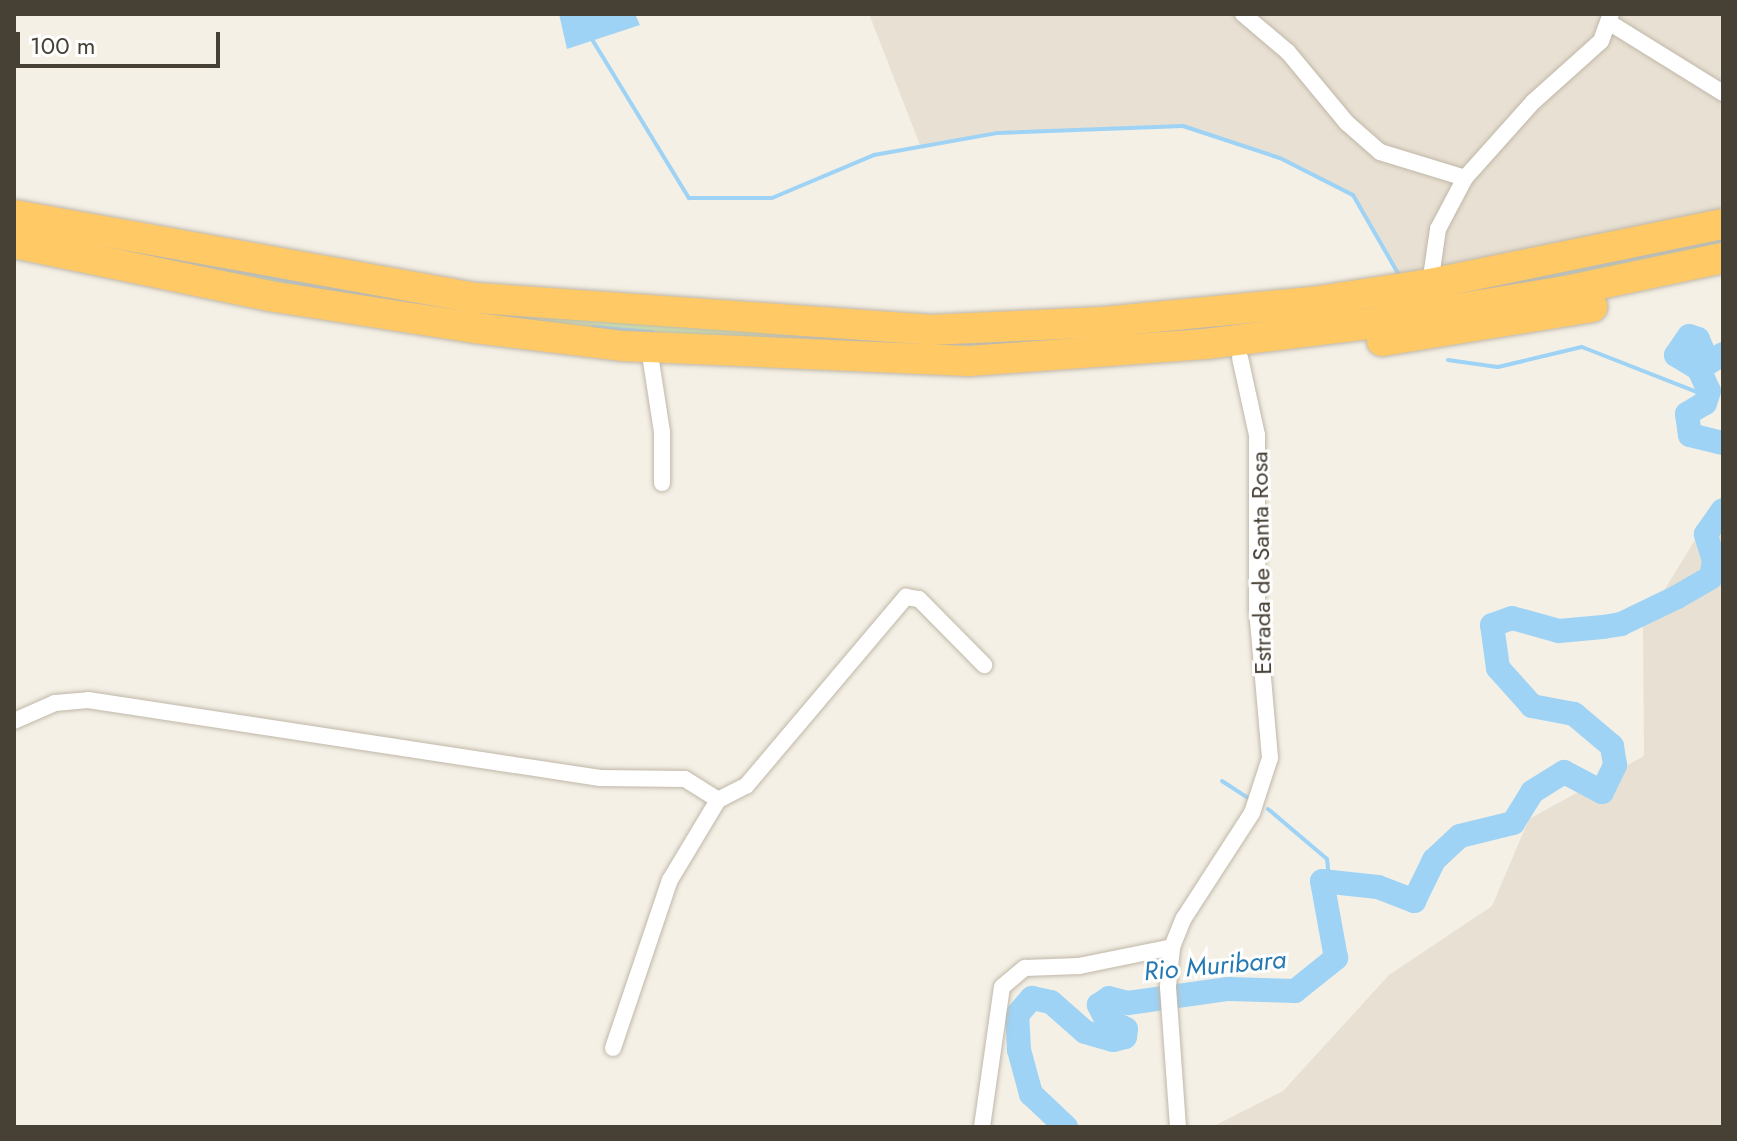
<!DOCTYPE html>
<style>
body{margin:0}
#map{position:relative;width:1737px;height:1141px;overflow:hidden;background:#f4f0e6;font-family:Jost,sans-serif}
div>[style]{position:absolute}
.residential>*{inset:0;background:#e8e1d3}
.green>*{inset:0;background:#d0ebac}
.water>*{inset:0;background:#9ed3f5}
.stream>*{height:4px;margin:-2px;padding:0 2px;transform-origin:2px;border-radius:2px;background:#9ed3f5}
.river>*{height:24px;margin:-12px;padding:0 12px;transform-origin:12px;border-radius:12px;background:#9ed3f5}
.roads{filter:drop-shadow(0 0 2px #c0b7a8) drop-shadow(0 0 2px #c0b7a8)}
.street>*{height:16px;margin:-8px;padding:0 8px;transform-origin:8px;border-radius:8px;background:#fff}
.highway>*{height:30px;margin:-15px;padding:0 15px;transform-origin:15px;border-radius:15px;background:#ffca66}
span{translate:-50% -50%;white-space:nowrap;text-align:center;line-height:1.15;-webkit-text-stroke:6px #fff;paint-order:stroke}
.street-label{font-size:24px;color:#474035}
.water-label{font-size:26px;color:#2579b2;font-style:italic}
.frame{position:absolute;inset:0;border:16px solid #474035;pointer-events:none}
.scale{position:absolute;left:16px;top:32px;width:204px;height:36px;box-sizing:border-box;border:4px solid #474035;border-top:0;padding-left:10px;font-size:24px;line-height:28px;white-space:nowrap;color:#474035;-webkit-text-stroke:6px #fff;paint-order:stroke}
</style>
<div id="map">
<div class="residential">
<div style="clip-path:polygon(869px 14px,1723px 14px,1723px 211px,1399px 275px,1353px 195px,1280px 158px,1183px 126px,998px 133px,920px 145px)"></div>
<div style="clip-path:polygon(1723px 494px,1723px 1127px,1212px 1127px,1283px 1091px,1389px 975px,1492px 906px,1529px 819px,1644px 756px,1643px 625px)"></div>
</div>
<div class="green">
<div style="clip-path:polygon(14px 230px,551px 316px,805px 336px,920px 338px,1723px 235px,1723px 250px,1281px 329px,961px 350px,660px 341px,338px 297px)"></div>
</div>
<div class="water">
<div style="clip-path:polygon(559px 14px,635px 14px,640px 25px,567px 49px)"></div>
</div>
<div class="stream">
<div style="left:590px;top:36px;width:190px;rotate:58.6deg"></div>
<div style="left:689px;top:198px;width:83px"></div>
<div style="left:772px;top:198px;width:111px;rotate:-22.9deg"></div>
<div style="left:874px;top:155px;width:126px;rotate:-10.1deg"></div>
<div style="left:998px;top:133px;width:185px;rotate:-2.2deg"></div>
<div style="left:1183px;top:126px;width:102px;rotate:18.3deg"></div>
<div style="left:1280px;top:158px;width:82px;rotate:26.9deg"></div>
<div style="left:1353px;top:195px;width:92px;rotate:60.1deg"></div>
<div style="left:224px;top:268px;width:151px;rotate:11.1deg"></div>
<div style="left:1459px;top:294px;width:269px;rotate:-11.6deg"></div>
<div style="left:594px;top:327px;width:59px;rotate:4.8deg"></div>
<div style="left:994px;top:342px;width:55px;rotate:-2.1deg"></div>
<div style="left:1448px;top:360px;width:50px;rotate:8deg"></div>
<div style="left:1498px;top:367px;width:86px;rotate:-13.4deg"></div>
<div style="left:1582px;top:347px;width:134px;rotate:21.4deg"></div>
<div style="left:1222px;top:781px;width:30px;rotate:33deg"></div>
<div style="left:1268px;top:809px;width:77px;rotate:40.3deg"></div>
<div style="left:1327px;top:859px;width:19px;rotate:84deg"></div>
</div>
<div class="river">
<div style="left:1723px;top:354px;width:17px;rotate:149deg"></div>
<div style="left:1708px;top:363px;width:26px;rotate:-113deg"></div>
<div style="left:1698px;top:339px;width:9px;rotate:-162deg"></div>
<div style="left:1689px;top:336px;width:23px;rotate:124deg"></div>
<div style="left:1676px;top:355px;width:27px;rotate:31deg"></div>
<div style="left:1699px;top:369px;width:24px;rotate:66deg"></div>
<div style="left:1709px;top:391px;width:13px;rotate:108deg"></div>
<div style="left:1705px;top:403px;width:21px;rotate:149deg"></div>
<div style="left:1687px;top:414px;width:21px;rotate:82deg"></div>
<div style="left:1690px;top:435px;width:34px;rotate:14deg"></div>
<div style="left:1066px;top:1127px;width:48px;rotate:-136.7deg"></div>
<div style="left:1031px;top:1094px;width:46px;rotate:-105.3deg"></div>
<div style="left:1019px;top:1050px;width:35px;rotate:-93deg"></div>
<div style="left:1017px;top:1015px;width:23px;rotate:-49deg"></div>
<div style="left:1032px;top:998px;width:19px;rotate:12deg"></div>
<div style="left:1051px;top:1002px;width:45px;rotate:41.4deg"></div>
<div style="left:1085px;top:1032px;width:29px;rotate:16deg"></div>
<div style="left:1113px;top:1040px;width:12px;rotate:-14deg"></div>
<div style="left:1125px;top:1037px;width:8px;rotate:-83deg"></div>
<div style="left:1126px;top:1029px;width:22px;rotate:-153deg"></div>
<div style="left:1106px;top:1019px;width:16px;rotate:-117deg"></div>
<div style="left:1099px;top:1005px;width:12px;rotate:-35deg"></div>
<div style="left:1109px;top:998px;width:20px;rotate:15deg"></div>
<div style="left:1128px;top:1003px;width:101px;rotate:-8deg"></div>
<div style="left:1228px;top:989px;width:67px;rotate:1.7deg"></div>
<div style="left:1295px;top:991px;width:53px;rotate:-38.8deg"></div>
<div style="left:1336px;top:958px;width:78px;rotate:-100.3deg"></div>
<div style="left:1322px;top:881px;width:56px;rotate:6.1deg"></div>
<div style="left:1378px;top:887px;width:39px;rotate:21deg"></div>
<div style="left:1414px;top:901px;width:46px;rotate:-64deg"></div>
<div style="left:1434px;top:860px;width:35px;rotate:-43deg"></div>
<div style="left:1460px;top:836px;width:55px;rotate:-13.8deg"></div>
<div style="left:1513px;top:823px;width:36px;rotate:-58deg"></div>
<div style="left:1532px;top:792px;width:38px;rotate:-32deg"></div>
<div style="left:1564px;top:772px;width:43px;rotate:27.8deg"></div>
<div style="left:1602px;top:792px;width:30px;rotate:-64deg"></div>
<div style="left:1615px;top:765px;width:19px;rotate:-99deg"></div>
<div style="left:1612px;top:746px;width:50px;rotate:-139.9deg"></div>
<div style="left:1574px;top:714px;width:43px;rotate:-169.2deg"></div>
<div style="left:1532px;top:706px;width:51px;rotate:-131.8deg"></div>
<div style="left:1498px;top:668px;width:43px;rotate:-97.9deg"></div>
<div style="left:1492px;top:625px;width:21px;rotate:-19deg"></div>
<div style="left:1512px;top:618px;width:49px;rotate:15.5deg"></div>
<div style="left:1559px;top:631px;width:44px;rotate:-5.2deg"></div>
<div style="left:1603px;top:627px;width:18px;rotate:-9deg"></div>
<div style="left:1621px;top:624px;width:62px;rotate:-25.7deg"></div>
<div style="left:1677px;top:597px;width:39px;rotate:-30deg"></div>
<div style="left:1711px;top:577px;width:16px;rotate:-79deg"></div>
<div style="left:1714px;top:561px;width:28px;rotate:-107deg"></div>
<div style="left:1706px;top:534px;width:29px;rotate:-55deg"></div>
</div>
<div class="roads">
<div class="street">
<div style="left:1243px;top:14px;width:59px;rotate:40.2deg"></div>
<div style="left:1288px;top:52px;width:92px;rotate:50.3deg"></div>
<div style="left:1347px;top:123px;width:44px;rotate:41.3deg"></div>
<div style="left:1380px;top:152px;width:89px;rotate:17deg"></div>
<div style="left:1610px;top:23px;width:133px;rotate:31.8deg"></div>
<div style="left:1430px;top:284px;width:56px;rotate:-81.7deg"></div>
<div style="left:1438px;top:229px;width:58px;rotate:-62.1deg"></div>
<div style="left:1465px;top:178px;width:102px;rotate:-48.2deg"></div>
<div style="left:1533px;top:102px;width:91px;rotate:-41.9deg"></div>
<div style="left:1601px;top:41px;width:29px;rotate:-70deg"></div>
<div style="left:649px;top:348px;width:85px;rotate:81.2deg"></div>
<div style="left:662px;top:432px;width:51px;rotate:90deg"></div>
<div style="left:14px;top:721px;width:45px;rotate:-23.7deg"></div>
<div style="left:55px;top:703px;width:33px;rotate:-5deg"></div>
<div style="left:88px;top:700px;width:518px;rotate:8.66deg"></div>
<div style="left:600px;top:778px;width:85px;rotate:0.7deg"></div>
<div style="left:685px;top:779px;width:39px;rotate:32deg"></div>
<div style="left:718px;top:800px;width:31px;rotate:-27deg"></div>
<div style="left:746px;top:786px;width:248px;rotate:-49.8deg"></div>
<div style="left:906px;top:597px;width:13px;rotate:9deg"></div>
<div style="left:919px;top:599px;width:93px;rotate:45.4deg"></div>
<div style="left:613px;top:1048px;width:177px;rotate:-71.3deg"></div>
<div style="left:670px;top:880px;width:93px;rotate:-59deg"></div>
<div style="left:982px;top:1127px;width:141px;rotate:-81.9deg"></div>
<div style="left:1002px;top:987px;width:30px;rotate:-40deg"></div>
<div style="left:1025px;top:968px;width:54px;rotate:-2.1deg"></div>
<div style="left:1079px;top:966px;width:95px;rotate:-11.5deg"></div>
<div style="left:1178px;top:1127px;width:141px;rotate:-94.1deg"></div>
<div style="left:1168px;top:986px;width:39px;rotate:-84deg"></div>
<div style="left:1172px;top:947px;width:31px;rotate:-68deg"></div>
<div style="left:1184px;top:918px;width:125px;rotate:-57.1deg"></div>
<div style="left:1252px;top:813px;width:58px;rotate:-71.9deg"></div>
<div style="left:1270px;top:758px;width:149px;rotate:-95deg"></div>
<div style="left:1257px;top:610px;width:175px;rotate:-90deg"></div>
<div style="left:1257px;top:435px;width:79px;rotate:-102.4deg"></div>
</div>
<div class="highway">
<div style="left:14px;top:215px;width:470px;rotate:10.2deg"></div>
<div style="left:477px;top:298px;width:453px;rotate:4deg"></div>
<div style="left:929px;top:330px;width:174px;rotate:-2.6deg"></div>
<div style="left:1103px;top:322px;width:210px;rotate:-5.5deg"></div>
<div style="left:1312px;top:302px;width:119px;rotate:-8.7deg"></div>
<div style="left:1430px;top:284px;width:299px;rotate:-11.6deg"></div>
<div style="left:14px;top:243px;width:260px;rotate:11.7deg"></div>
<div style="left:269px;top:296px;width:208px;rotate:8.8deg"></div>
<div style="left:475px;top:328px;width:150px;rotate:6.9deg"></div>
<div style="left:624px;top:346px;width:345px;rotate:2.5deg"></div>
<div style="left:969px;top:361px;width:237px;rotate:-4.1deg"></div>
<div style="left:1205px;top:344px;width:156px;rotate:-7deg"></div>
<div style="left:1360px;top:325px;width:214px;rotate:-9.4deg"></div>
<div style="left:1571px;top:290px;width:155px;rotate:-11.9deg"></div>
<div style="left:1382px;top:341px;width:213px;rotate:-9.2deg"></div>
</div>
</div>
<div class="street-label">
<span style="left:1261px;top:563px;rotate:-91deg">Estrada de Santa Rosa</span>
</div>
<div class="water-label">
<span style="left:1215px;top:966px;rotate:-5deg">Rio Muribara</span>
</div>
<div class="frame"></div>
<div class="scale">100 m</div>
</div>
